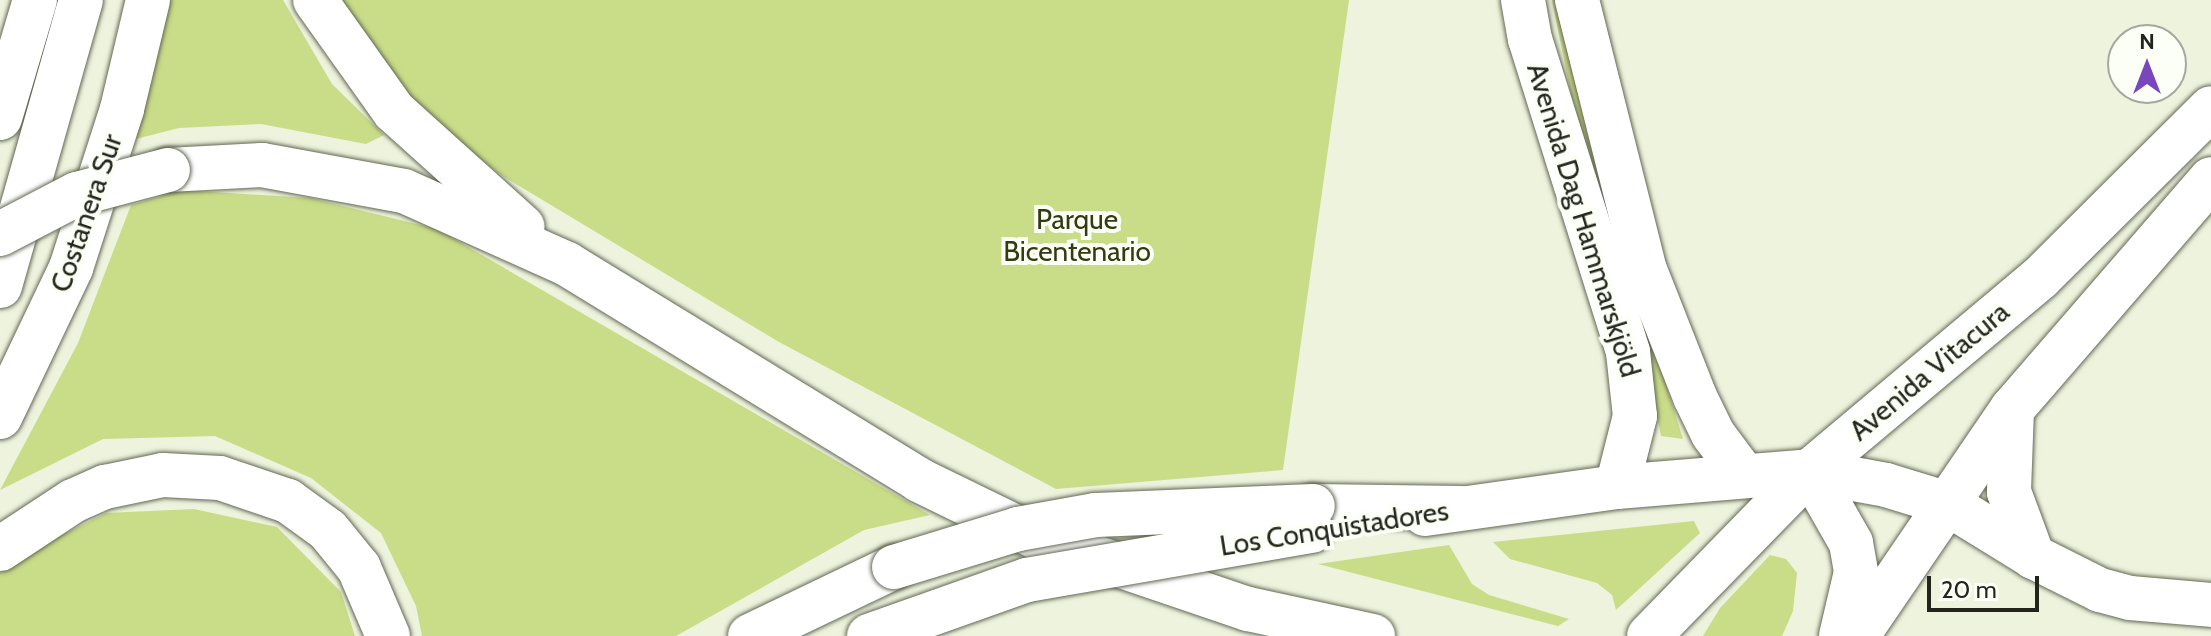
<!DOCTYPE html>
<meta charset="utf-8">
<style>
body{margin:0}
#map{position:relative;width:2211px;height:636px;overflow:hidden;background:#edf3dd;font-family:Cabin,sans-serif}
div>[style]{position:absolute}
.green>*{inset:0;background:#c9dc88}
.roads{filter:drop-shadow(0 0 2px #636854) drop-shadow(0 0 2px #636854)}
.secondary>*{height:44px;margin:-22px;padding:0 22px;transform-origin:22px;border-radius:22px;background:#fff}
.primary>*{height:44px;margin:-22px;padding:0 22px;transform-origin:22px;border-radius:22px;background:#fff}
.motorway>*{height:44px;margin:-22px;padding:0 22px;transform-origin:22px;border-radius:22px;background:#fff}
.bridges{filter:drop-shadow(0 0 2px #636854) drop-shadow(0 0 2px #636854)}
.primary-bridge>*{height:44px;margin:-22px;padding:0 22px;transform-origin:22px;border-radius:22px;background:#fff}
.motorway-bridge>*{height:44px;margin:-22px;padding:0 22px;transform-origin:22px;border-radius:22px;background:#fff}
span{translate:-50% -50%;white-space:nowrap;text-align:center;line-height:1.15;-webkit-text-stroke:8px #fcfff6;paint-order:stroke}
.street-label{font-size:28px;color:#23251d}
.park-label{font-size:28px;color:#333b11}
.north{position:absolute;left:2107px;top:24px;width:80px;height:80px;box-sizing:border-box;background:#fcfff6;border:2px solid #a5a89f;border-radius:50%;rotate:0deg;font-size:22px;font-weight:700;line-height:32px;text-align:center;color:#23251d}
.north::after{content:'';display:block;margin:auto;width:28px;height:36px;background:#7a46bd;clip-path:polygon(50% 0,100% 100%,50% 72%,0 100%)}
.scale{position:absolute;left:1927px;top:576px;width:112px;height:36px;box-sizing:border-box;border:4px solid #23251d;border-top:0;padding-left:10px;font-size:24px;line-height:28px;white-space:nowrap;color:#23251d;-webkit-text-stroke:6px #fcfff6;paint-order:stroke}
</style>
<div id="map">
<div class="green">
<div style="clip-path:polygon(157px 0,283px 0,332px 84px,384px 135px,366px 144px,261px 124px,179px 128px,128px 141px)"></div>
<div style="clip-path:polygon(332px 0,1349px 0,1283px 470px,1056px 489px,779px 342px,501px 175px,425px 115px)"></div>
<div style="clip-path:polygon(1552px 0,1562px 0,1636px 288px,1683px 439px,1661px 436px,1635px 309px,1576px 119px)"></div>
<div style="clip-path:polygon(181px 190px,310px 198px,437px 229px,930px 515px,864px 530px,676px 636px,422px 636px,416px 606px,381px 533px,311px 478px,215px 436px,103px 439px,0 490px,78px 343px,131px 205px)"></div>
<div style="clip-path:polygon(194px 509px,277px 527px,341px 592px,355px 636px,0 636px,0 573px,11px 561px,106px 513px)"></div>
<div style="clip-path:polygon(1694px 521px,1700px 533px,1616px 610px,1612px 595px,1597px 583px,1510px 559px,1493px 542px)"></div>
<div style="clip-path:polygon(1449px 545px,1472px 584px,1489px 595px,1569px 619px,1558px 626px,1318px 564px)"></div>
<div style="clip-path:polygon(1770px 555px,1786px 559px,1797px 573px,1793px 611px,1782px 636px,1703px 636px,1720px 608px)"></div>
</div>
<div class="roads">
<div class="secondary">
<div style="left:1523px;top:0;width:40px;rotate:80deg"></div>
<div style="left:1530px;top:39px;width:328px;rotate:72.6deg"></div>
<div style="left:1628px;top:352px;width:64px;rotate:83.8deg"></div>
<div style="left:1635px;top:416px;width:73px;rotate:104.2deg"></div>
<div style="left:1577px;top:0;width:278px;rotate:75.9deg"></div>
<div style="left:1645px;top:270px;width:136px;rotate:68.5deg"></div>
<div style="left:1695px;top:397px;width:41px;rotate:64.1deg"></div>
<div style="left:1713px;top:434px;width:49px;rotate:53.4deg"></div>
<div style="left:0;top:417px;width:165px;rotate:-64.5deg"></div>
<div style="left:71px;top:268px;width:167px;rotate:-72.2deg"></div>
<div style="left:122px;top:109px;width:112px;rotate:-76.6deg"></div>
</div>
<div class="primary">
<div style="left:2012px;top:409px;width:83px;rotate:92.1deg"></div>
<div style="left:2009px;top:492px;width:69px;rotate:69.7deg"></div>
<div style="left:1810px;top:471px;width:83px;rotate:60.3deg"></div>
<div style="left:1851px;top:543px;width:29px;rotate:80deg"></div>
<div style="left:1856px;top:572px;width:66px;rotate:103.2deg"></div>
<div style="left:1425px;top:514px;width:194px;rotate:-8deg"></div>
<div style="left:1617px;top:487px;width:194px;rotate:-4.7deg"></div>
<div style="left:1810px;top:471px;width:77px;rotate:10.4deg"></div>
<div style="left:1886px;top:485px;width:65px;rotate:17deg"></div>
<div style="left:1948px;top:504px;width:101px;rotate:31.6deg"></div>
<div style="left:2034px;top:557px;width:74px;rotate:26.6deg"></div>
<div style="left:2100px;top:590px;width:31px;rotate:15deg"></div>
<div style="left:2130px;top:598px;width:81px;rotate:4.9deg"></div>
<div style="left:0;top:549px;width:87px;rotate:-33.3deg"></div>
<div style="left:73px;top:501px;width:35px;rotate:-24deg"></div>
<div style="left:105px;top:487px;width:59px;rotate:-11.7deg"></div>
<div style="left:163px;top:475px;width:57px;rotate:3deg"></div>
<div style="left:220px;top:478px;width:72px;rotate:18.7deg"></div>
<div style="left:288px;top:501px;width:49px;rotate:35.9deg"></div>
<div style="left:328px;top:530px;width:49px;rotate:50.8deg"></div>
<div style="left:359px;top:568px;width:74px;rotate:66.9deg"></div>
<div style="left:1649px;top:636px;width:231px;rotate:-45.7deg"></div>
<div style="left:1810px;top:471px;width:300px;rotate:-40deg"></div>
<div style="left:2040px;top:278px;width:241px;rotate:-44.8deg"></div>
<div style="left:1857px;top:636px;width:275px;rotate:-55.7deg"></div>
<div style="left:2012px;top:409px;width:304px;rotate:-49.1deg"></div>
</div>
<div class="motorway">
<div style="left:315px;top:0;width:136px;rotate:54.6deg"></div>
<div style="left:394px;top:111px;width:173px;rotate:42deg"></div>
<div style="left:0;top:118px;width:123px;rotate:-73.5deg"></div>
<div style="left:168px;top:170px;width:94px;rotate:-3deg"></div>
<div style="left:262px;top:165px;width:144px;rotate:10.4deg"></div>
<div style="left:404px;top:191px;width:179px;rotate:24.1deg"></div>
<div style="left:567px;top:264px;width:413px;rotate:31.5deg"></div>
<div style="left:919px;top:480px;width:130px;rotate:26deg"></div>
<div style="left:1036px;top:537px;width:224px;rotate:18.8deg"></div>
<div style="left:1248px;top:609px;width:128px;rotate:12.2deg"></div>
<div style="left:0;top:286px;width:297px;rotate:-74.2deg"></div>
<div style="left:1313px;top:506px;width:148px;rotate:0.8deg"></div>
<div style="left:750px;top:636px;width:160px;rotate:-25.6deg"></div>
</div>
</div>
<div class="bridges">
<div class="primary-bridge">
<div style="left:869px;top:636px;width:168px;rotate:-19.5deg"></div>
<div style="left:1027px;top:580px;width:289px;rotate:-9.8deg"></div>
</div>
<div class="motorway-bridge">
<div style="left:0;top:234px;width:87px;rotate:-27.5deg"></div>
<div style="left:77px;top:194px;width:94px;rotate:-14.8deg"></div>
<div style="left:894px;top:567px;width:130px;rotate:-17deg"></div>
<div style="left:1018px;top:529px;width:79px;rotate:-10.2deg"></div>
<div style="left:1096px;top:515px;width:217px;rotate:-2.4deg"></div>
</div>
</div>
<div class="street-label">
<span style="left:86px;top:213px;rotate:-71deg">Costanera Sur</span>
<span style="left:1584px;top:220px;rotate:73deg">Avenida Dag Hammarskjöld</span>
<span style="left:1929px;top:371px;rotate:-40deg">Avenida Vitacura</span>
<span style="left:1334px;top:528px;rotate:-9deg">Los Conquistadores</span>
</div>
<div class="park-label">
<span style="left:1077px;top:235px">Parque<br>Bicentenario</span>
</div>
<div class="north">N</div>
<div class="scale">20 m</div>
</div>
